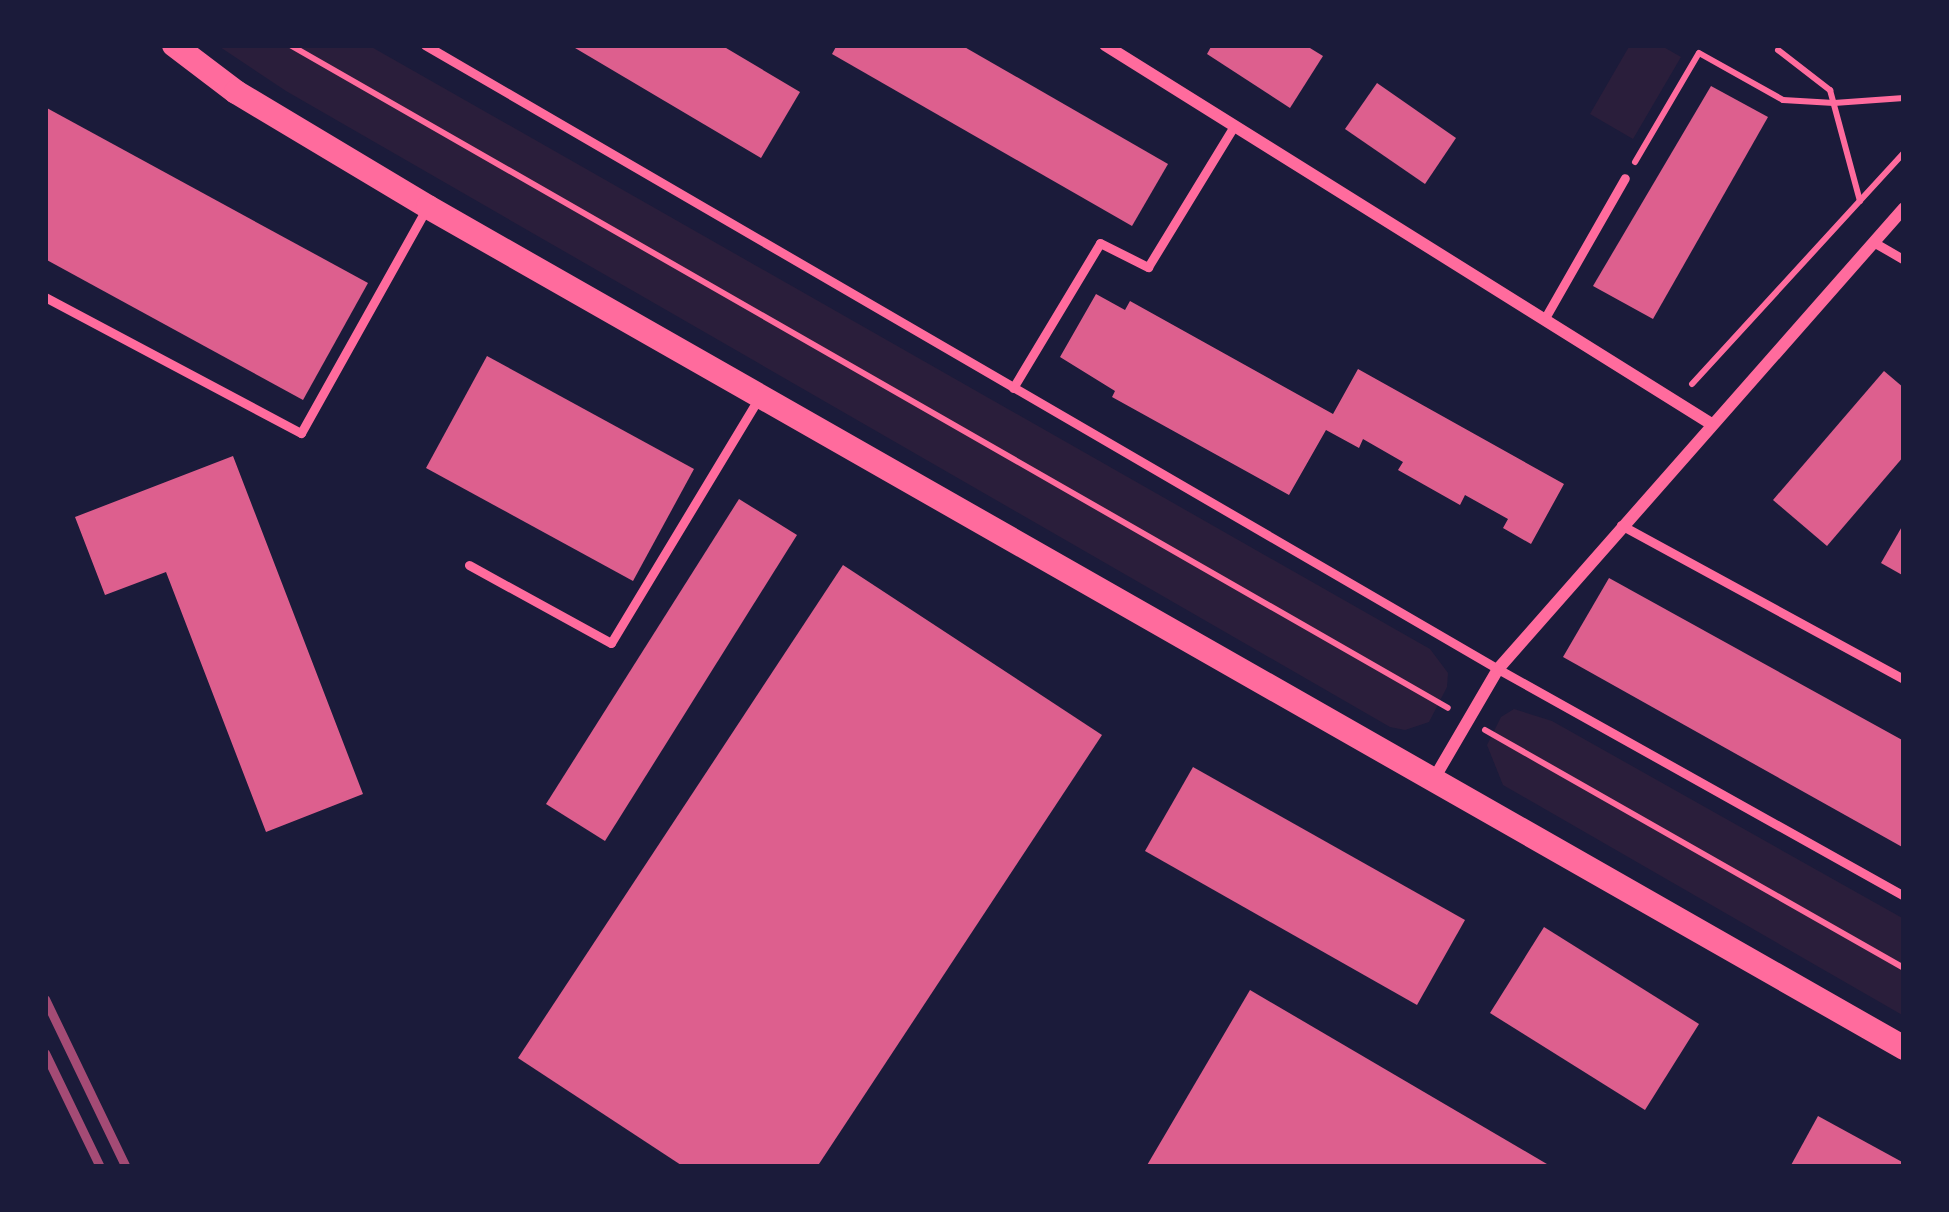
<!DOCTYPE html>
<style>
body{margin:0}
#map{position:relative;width:1949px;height:1212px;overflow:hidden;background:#1b1b3a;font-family:"Open Sans",sans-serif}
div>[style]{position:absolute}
.green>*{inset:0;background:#2a1e3b}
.building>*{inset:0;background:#dd5f8e}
.path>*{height:6px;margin:-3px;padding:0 3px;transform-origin:3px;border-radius:3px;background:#ff6b9d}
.service>*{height:9px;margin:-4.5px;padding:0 4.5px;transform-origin:4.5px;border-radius:4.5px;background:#ff6b9d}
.minor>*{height:12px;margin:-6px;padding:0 6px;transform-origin:6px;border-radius:6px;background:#ff6b9d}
.secondary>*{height:24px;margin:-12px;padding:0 12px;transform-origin:12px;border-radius:12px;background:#ff6b9d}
.rail>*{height:9px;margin:-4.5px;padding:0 4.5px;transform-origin:4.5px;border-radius:4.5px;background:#a44b75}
span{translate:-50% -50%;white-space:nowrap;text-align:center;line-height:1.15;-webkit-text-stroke:12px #1b1b3a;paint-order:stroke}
.frame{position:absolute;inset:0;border:48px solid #1b1b3a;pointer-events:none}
</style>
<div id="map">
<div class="green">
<div style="clip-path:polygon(217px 45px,368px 45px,1430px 649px,1448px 673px,1447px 687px,1429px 722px,1405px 730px,1390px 727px,286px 91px)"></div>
<div style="clip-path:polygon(1630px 45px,1660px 45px,1681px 57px,1633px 139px,1590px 114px)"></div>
<div style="clip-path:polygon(1514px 709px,1552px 721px,1904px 919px,1904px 1016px,1503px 785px,1487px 745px,1501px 717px)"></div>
</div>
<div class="building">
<div style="clip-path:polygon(570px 45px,721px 45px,800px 92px,761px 158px)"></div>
<div style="clip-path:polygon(837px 45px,961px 45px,1168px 164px,1132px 226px,832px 54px)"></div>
<div style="clip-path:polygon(1212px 45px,1305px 45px,1323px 56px,1290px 108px,1207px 54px)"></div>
<div style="clip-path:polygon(1377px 83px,1456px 138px,1425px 184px,1345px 129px)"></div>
<div style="clip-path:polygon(1711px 86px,1768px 117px,1653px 319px,1593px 286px)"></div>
<div style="clip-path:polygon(45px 107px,368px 283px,303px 400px,45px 259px)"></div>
<div style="clip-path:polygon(1096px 294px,1125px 310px,1130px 301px,1333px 414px,1358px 369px,1564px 484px,1531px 544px,1503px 528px,1508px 519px,1465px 495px,1460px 505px,1398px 470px,1403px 462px,1363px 439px,1359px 448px,1326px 430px,1289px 495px,1112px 397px,1115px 391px,1060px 357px)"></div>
<div style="clip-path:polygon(487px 356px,694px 469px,633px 581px,426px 468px)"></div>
<div style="clip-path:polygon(1884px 371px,1904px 388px,1904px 456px,1827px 546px,1773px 500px)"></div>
<div style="clip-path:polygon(233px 456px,363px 794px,266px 832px,166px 572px,105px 595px,75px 517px)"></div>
<div style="clip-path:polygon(739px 499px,797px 535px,605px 841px,546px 804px)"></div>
<div style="clip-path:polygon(1904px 523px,1904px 576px,1881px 563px)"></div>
<div style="clip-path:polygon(843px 565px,1102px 735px,817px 1167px,684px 1167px,518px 1058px)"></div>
<div style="clip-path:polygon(1609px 578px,1904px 741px,1904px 848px,1563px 657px)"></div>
<div style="clip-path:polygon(1193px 767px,1465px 920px,1417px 1005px,1145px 851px)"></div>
<div style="clip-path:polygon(1544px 927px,1699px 1024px,1645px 1110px,1490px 1013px)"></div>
<div style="clip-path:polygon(1250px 990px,1552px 1167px,1146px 1167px)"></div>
<div style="clip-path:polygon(1818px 1116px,1904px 1163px,1904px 1167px,1790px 1167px)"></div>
</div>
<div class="path">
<div style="left:290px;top:45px;width:1334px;rotate:29.79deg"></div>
<div style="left:1778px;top:50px;width:66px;rotate:37.6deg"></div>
<div style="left:1830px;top:90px;width:115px;rotate:74.9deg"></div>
<div style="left:1635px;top:162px;width:126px;rotate:-59.6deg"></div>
<div style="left:1699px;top:53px;width:96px;rotate:29.2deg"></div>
<div style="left:1783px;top:100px;width:51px;rotate:3.4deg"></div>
<div style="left:1834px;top:103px;width:70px;rotate:-4.1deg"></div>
<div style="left:1692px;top:384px;width:314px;rotate:-47.5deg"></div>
<div style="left:1485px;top:730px;width:482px;rotate:29.6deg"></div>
</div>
<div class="service">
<div style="left:425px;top:45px;width:1241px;rotate:30.18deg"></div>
<div style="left:1498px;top:669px;width:465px;rotate:29.2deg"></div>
<div style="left:1875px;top:243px;width:34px;rotate:30deg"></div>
<div style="left:45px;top:297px;width:290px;rotate:28deg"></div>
<div style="left:301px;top:433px;width:254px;rotate:-60.8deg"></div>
<div style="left:1545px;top:318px;width:161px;rotate:-60.3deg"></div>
<div style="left:1013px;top:388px;width:169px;rotate:-59deg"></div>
<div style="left:1100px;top:243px;width:54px;rotate:26.6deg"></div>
<div style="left:1148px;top:267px;width:165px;rotate:-58.6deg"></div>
<div style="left:1621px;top:525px;width:322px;rotate:28.6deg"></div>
<div style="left:469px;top:565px;width:162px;rotate:28.8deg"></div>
<div style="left:611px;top:643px;width:286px;rotate:-58.9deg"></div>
</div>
<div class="minor">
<div style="left:1105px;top:45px;width:713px;rotate:32deg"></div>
<div style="left:1435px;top:777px;width:125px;rotate:-59.7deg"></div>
<div style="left:1498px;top:669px;width:614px;rotate:-48.63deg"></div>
</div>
<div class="secondary">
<div style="left:174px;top:45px;width:78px;rotate:37.2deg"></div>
<div style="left:236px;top:92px;width:224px;rotate:30.9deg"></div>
<div style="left:428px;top:207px;width:1699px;rotate:29.67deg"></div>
</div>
<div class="rail">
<div style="left:45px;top:999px;width:187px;rotate:64.3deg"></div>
<div style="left:45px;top:1053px;width:127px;rotate:64.2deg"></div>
</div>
<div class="frame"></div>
</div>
